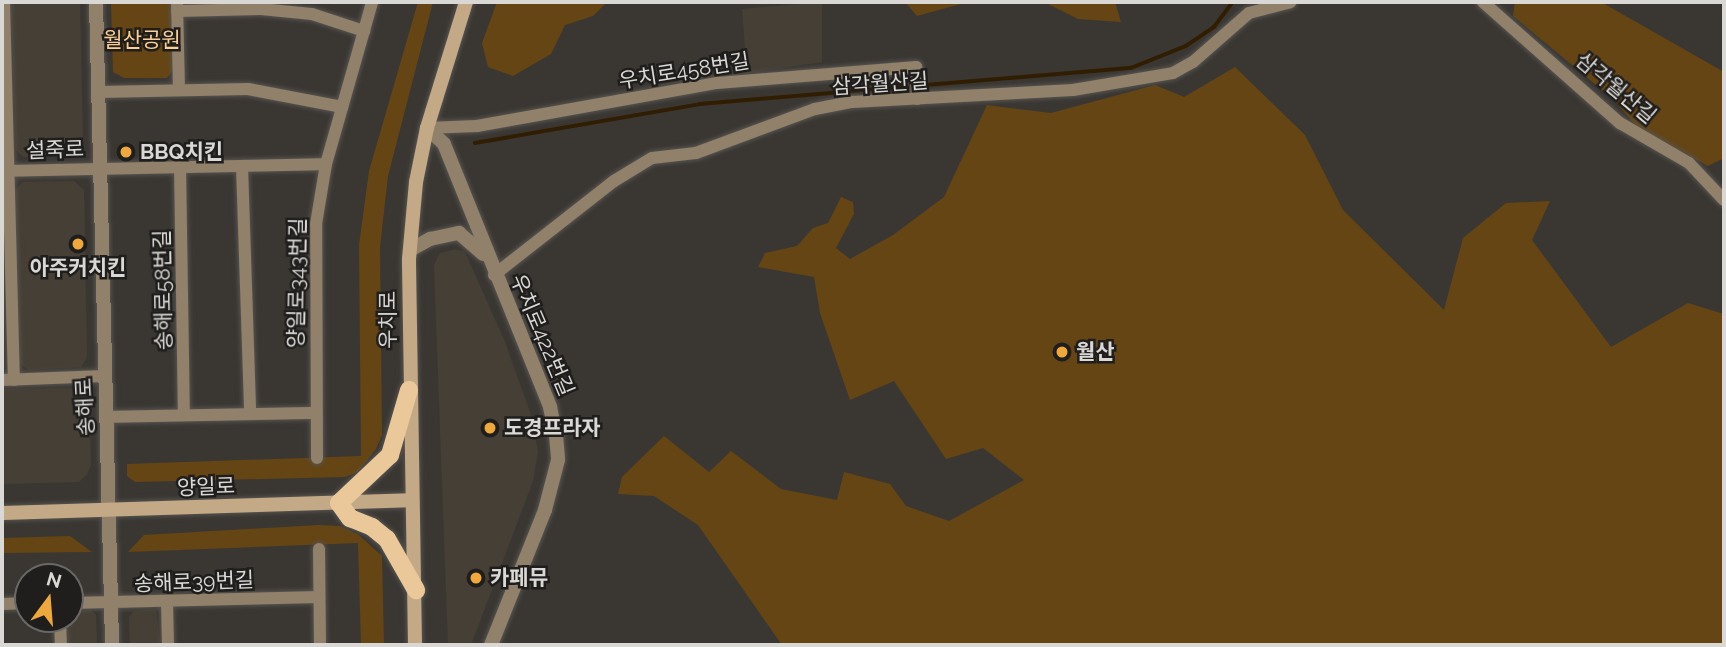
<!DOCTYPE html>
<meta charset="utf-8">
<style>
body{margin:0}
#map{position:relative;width:1726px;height:647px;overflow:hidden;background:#3a3733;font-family:Raleway,"Noto Sans KR",sans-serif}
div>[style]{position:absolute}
.built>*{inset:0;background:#463f36}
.green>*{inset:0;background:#654514}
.stream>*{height:3.5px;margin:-1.75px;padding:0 1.75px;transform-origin:1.75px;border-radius:1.75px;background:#311e02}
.roads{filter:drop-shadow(0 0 2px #575450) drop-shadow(0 0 2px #575450)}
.minor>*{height:12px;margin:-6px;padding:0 6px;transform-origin:6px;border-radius:6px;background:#91806a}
.tertiary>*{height:14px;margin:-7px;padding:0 7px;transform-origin:7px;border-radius:7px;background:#91806a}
.secondary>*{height:14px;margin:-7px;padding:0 7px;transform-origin:7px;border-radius:7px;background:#c4a986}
.primary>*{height:18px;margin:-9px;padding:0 9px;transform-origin:9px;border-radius:9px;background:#ebc89a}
.dots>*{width:19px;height:19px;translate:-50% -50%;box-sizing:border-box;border:4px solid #201e1c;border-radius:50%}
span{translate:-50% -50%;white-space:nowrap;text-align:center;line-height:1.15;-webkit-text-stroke:5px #201e1c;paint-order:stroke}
.park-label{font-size:21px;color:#fbce92}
.street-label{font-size:21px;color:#dad8d5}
.poi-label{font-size:21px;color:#dad8d5;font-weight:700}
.left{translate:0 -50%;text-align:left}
.frame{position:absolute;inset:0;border:4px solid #dad8d5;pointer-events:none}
.north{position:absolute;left:14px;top:563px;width:70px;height:70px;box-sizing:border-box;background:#201e1c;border:2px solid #6a6866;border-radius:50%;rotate:16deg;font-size:19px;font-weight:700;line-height:28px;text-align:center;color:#dad8d5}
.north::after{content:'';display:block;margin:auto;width:24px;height:32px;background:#eea83c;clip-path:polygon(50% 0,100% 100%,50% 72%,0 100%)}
</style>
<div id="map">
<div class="built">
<div style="clip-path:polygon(11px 2px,80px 2px,83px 144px,77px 154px,23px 157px,16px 150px)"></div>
<div style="clip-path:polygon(822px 2px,822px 62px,747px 73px,742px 9px)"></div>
<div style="clip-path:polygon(74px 181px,84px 190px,87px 357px,81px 367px,28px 370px,20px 363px,14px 192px,22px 182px)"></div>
<div style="clip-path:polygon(456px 249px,465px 252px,505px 342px,530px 412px,538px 452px,533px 481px,471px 645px,448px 645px,434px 265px,440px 253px)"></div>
<div style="clip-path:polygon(81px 388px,89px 394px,91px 465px,87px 474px,79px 482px,2px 484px,2px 389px)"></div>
<div style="clip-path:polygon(156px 609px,160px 645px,130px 645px,129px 617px,134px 611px)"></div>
<div style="clip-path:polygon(70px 610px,91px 610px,96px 615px,97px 645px,67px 645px)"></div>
</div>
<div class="green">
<div style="clip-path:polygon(111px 2px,171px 2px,174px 69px,167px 78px,124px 78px,113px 72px)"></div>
<div style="clip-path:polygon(418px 2px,433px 2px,388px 176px,380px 247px,382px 435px,376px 449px,358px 472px,345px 477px,135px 482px,127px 476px,127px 464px,361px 456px,359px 245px,369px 171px)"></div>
<div style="clip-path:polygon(497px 2px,607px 2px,593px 16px,565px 25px,551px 54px,513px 76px,488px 67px,482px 43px)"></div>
<div style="clip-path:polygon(905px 2px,968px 2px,917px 16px)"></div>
<div style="clip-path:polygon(1044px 2px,1115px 2px,1121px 22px,1078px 19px)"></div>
<div style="clip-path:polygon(1515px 2px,1601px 2px,1724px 72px,1724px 158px,1708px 166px,1637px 127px,1613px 99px,1513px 16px)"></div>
<div style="clip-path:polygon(1235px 67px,1305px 135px,1343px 210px,1444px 310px,1463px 238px,1506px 203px,1550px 201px,1532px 240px,1611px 347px,1688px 303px,1724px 314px,1724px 645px,782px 645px,698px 525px,654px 496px,618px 494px,622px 477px,664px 436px,709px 472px,731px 451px,781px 489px,837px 500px,844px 472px,890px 484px,906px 506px,949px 521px,1024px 480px,983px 448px,946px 459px,894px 381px,850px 400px,820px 313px,814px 277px,758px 267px,765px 253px,797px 246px,813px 228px,828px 223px,841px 197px,853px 202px,854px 214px,836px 248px,850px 259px,893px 235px,944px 197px,987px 105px,1051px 113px,1155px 85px,1184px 97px)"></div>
<div style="clip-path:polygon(319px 525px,340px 526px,359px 535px,382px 556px,384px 645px,361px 645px,358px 543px,128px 552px,144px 535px)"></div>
<div style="clip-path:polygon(70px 536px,92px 552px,2px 553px,2px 538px)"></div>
</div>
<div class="stream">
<div style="left:475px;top:143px;width:228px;rotate:-9.8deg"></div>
<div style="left:700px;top:104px;width:433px;rotate:-4.8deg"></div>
<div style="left:1131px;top:68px;width:59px;rotate:-21.8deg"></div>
<div style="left:1186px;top:46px;width:34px;rotate:-34deg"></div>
<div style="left:1214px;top:27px;width:31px;rotate:-53deg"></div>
</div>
<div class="roads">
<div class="minor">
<div style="left:4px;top:2px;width:378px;rotate:88.5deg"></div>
<div style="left:177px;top:2px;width:88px;rotate:88.7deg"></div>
<div style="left:1483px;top:2px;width:183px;rotate:41.5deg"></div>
<div style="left:1620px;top:123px;width:80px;rotate:30.1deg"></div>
<div style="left:1689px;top:163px;width:51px;rotate:46.6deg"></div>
<div style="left:177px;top:11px;width:84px;rotate:-1.4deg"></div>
<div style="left:261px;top:9px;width:51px;rotate:5.6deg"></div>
<div style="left:312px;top:14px;width:55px;rotate:18.1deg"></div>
<div style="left:99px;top:92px;width:149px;rotate:-1.2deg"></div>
<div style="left:248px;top:89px;width:96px;rotate:10.8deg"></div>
<div style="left:427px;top:128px;width:50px;rotate:-2.3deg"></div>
<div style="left:477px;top:126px;width:244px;rotate:-10.2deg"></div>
<div style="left:717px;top:83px;width:200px;rotate:-4.6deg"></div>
<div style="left:916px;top:67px;width:32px;rotate:88deg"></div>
<div style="left:180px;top:166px;width:247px;rotate:89.1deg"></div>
<div style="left:242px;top:166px;width:245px;rotate:88.1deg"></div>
<div style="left:2px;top:171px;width:324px;rotate:-1.2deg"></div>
<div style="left:494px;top:275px;width:152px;rotate:-38.1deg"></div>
<div style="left:614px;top:181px;width:44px;rotate:-31.2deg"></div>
<div style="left:652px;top:158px;width:44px;rotate:-6.5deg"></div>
<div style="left:696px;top:153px;width:127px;rotate:-20.3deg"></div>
<div style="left:815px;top:109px;width:38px;rotate:-11deg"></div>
<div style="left:852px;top:102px;width:221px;rotate:-3.1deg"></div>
<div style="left:1073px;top:90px;width:101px;rotate:-9.6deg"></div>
<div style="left:1173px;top:73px;width:23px;rotate:-29deg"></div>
<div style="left:1193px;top:62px;width:74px;rotate:-41.2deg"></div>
<div style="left:1249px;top:13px;width:43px;rotate:-14.7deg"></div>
<div style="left:2px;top:380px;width:102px;rotate:-2.2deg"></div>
<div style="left:107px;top:417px;width:209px;rotate:-1.1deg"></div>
<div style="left:317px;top:458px;width:234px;rotate:-90.2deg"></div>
<div style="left:316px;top:224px;width:61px;rotate:-80.5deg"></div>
<div style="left:326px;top:164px;width:168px;rotate:-74.1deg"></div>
<div style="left:319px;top:549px;width:96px;rotate:89.4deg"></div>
<div style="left:167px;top:602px;width:43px;rotate:88.7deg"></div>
<div style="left:70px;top:603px;width:249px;rotate:-1.4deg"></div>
<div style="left:2px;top:604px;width:26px;rotate:-2deg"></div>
<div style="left:60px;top:619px;width:26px;rotate:88deg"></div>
</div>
<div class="tertiary">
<div style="left:96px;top:2px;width:643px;rotate:88.57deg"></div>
<div style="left:427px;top:128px;width:23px;rotate:43deg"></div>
<div style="left:444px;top:144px;width:284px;rotate:68deg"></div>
<div style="left:550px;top:407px;width:29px;rotate:78deg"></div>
<div style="left:556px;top:435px;width:25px;rotate:85deg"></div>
<div style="left:558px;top:460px;width:52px;rotate:104.6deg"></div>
<div style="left:545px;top:510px;width:145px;rotate:111.8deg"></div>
<div style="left:410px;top:250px;width:23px;rotate:-29deg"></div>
<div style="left:430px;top:239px;width:30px;rotate:-12deg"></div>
<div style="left:459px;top:233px;width:32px;rotate:41deg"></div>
</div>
<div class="secondary">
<div style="left:2px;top:513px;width:409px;rotate:-1.8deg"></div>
<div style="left:415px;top:645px;width:386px;rotate:-90.9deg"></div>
<div style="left:409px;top:259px;width:77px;rotate:-84.8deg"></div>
<div style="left:416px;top:182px;width:55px;rotate:-78.5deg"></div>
<div style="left:427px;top:128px;width:132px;rotate:-72.8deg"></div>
</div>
<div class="primary">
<div style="left:409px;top:390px;width:68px;rotate:106.3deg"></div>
<div style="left:390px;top:455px;width:70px;rotate:136.7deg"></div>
<div style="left:339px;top:503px;width:19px;rotate:54deg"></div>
<div style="left:350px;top:518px;width:24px;rotate:22deg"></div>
<div style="left:372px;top:527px;width:19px;rotate:39deg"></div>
<div style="left:387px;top:539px;width:59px;rotate:60.4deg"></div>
</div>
</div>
<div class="dots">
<div style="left:126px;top:152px;background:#eea83c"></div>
<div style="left:78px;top:244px;background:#eea83c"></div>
<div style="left:1062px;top:352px;background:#eea83c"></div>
<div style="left:490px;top:428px;background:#eea83c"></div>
<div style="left:476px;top:578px;background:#eea83c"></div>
</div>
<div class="park-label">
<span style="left:142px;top:40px">월산공원</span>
</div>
<div class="street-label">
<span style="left:684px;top:71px;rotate:-9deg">우치로458번길</span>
<span style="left:880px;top:84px;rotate:-4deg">삼각월산길</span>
<span style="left:1616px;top:88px;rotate:40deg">삼각월산길</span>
<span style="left:55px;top:150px;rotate:-2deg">설죽로</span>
<span style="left:297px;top:283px;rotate:-89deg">양일로343번길</span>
<span style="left:163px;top:290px;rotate:-91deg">송해로58번길</span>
<span style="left:388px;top:320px;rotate:-90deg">우치로</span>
<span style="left:542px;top:335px;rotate:67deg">우치로422번길</span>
<span style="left:85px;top:407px;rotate:-93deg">송해로</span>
<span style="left:206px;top:487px;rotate:-2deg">양일로</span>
<span style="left:194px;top:582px;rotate:-2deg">송해로39번길</span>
</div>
<div class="poi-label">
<span class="left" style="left:140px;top:152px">BBQ치킨</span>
<span style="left:78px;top:268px">아주커치킨</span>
<span class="left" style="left:1076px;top:352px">월산</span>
<span class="left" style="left:504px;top:428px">도경프라자</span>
<span class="left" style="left:490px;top:578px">카페뮤</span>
</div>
<div class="frame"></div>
<div class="north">N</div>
</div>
